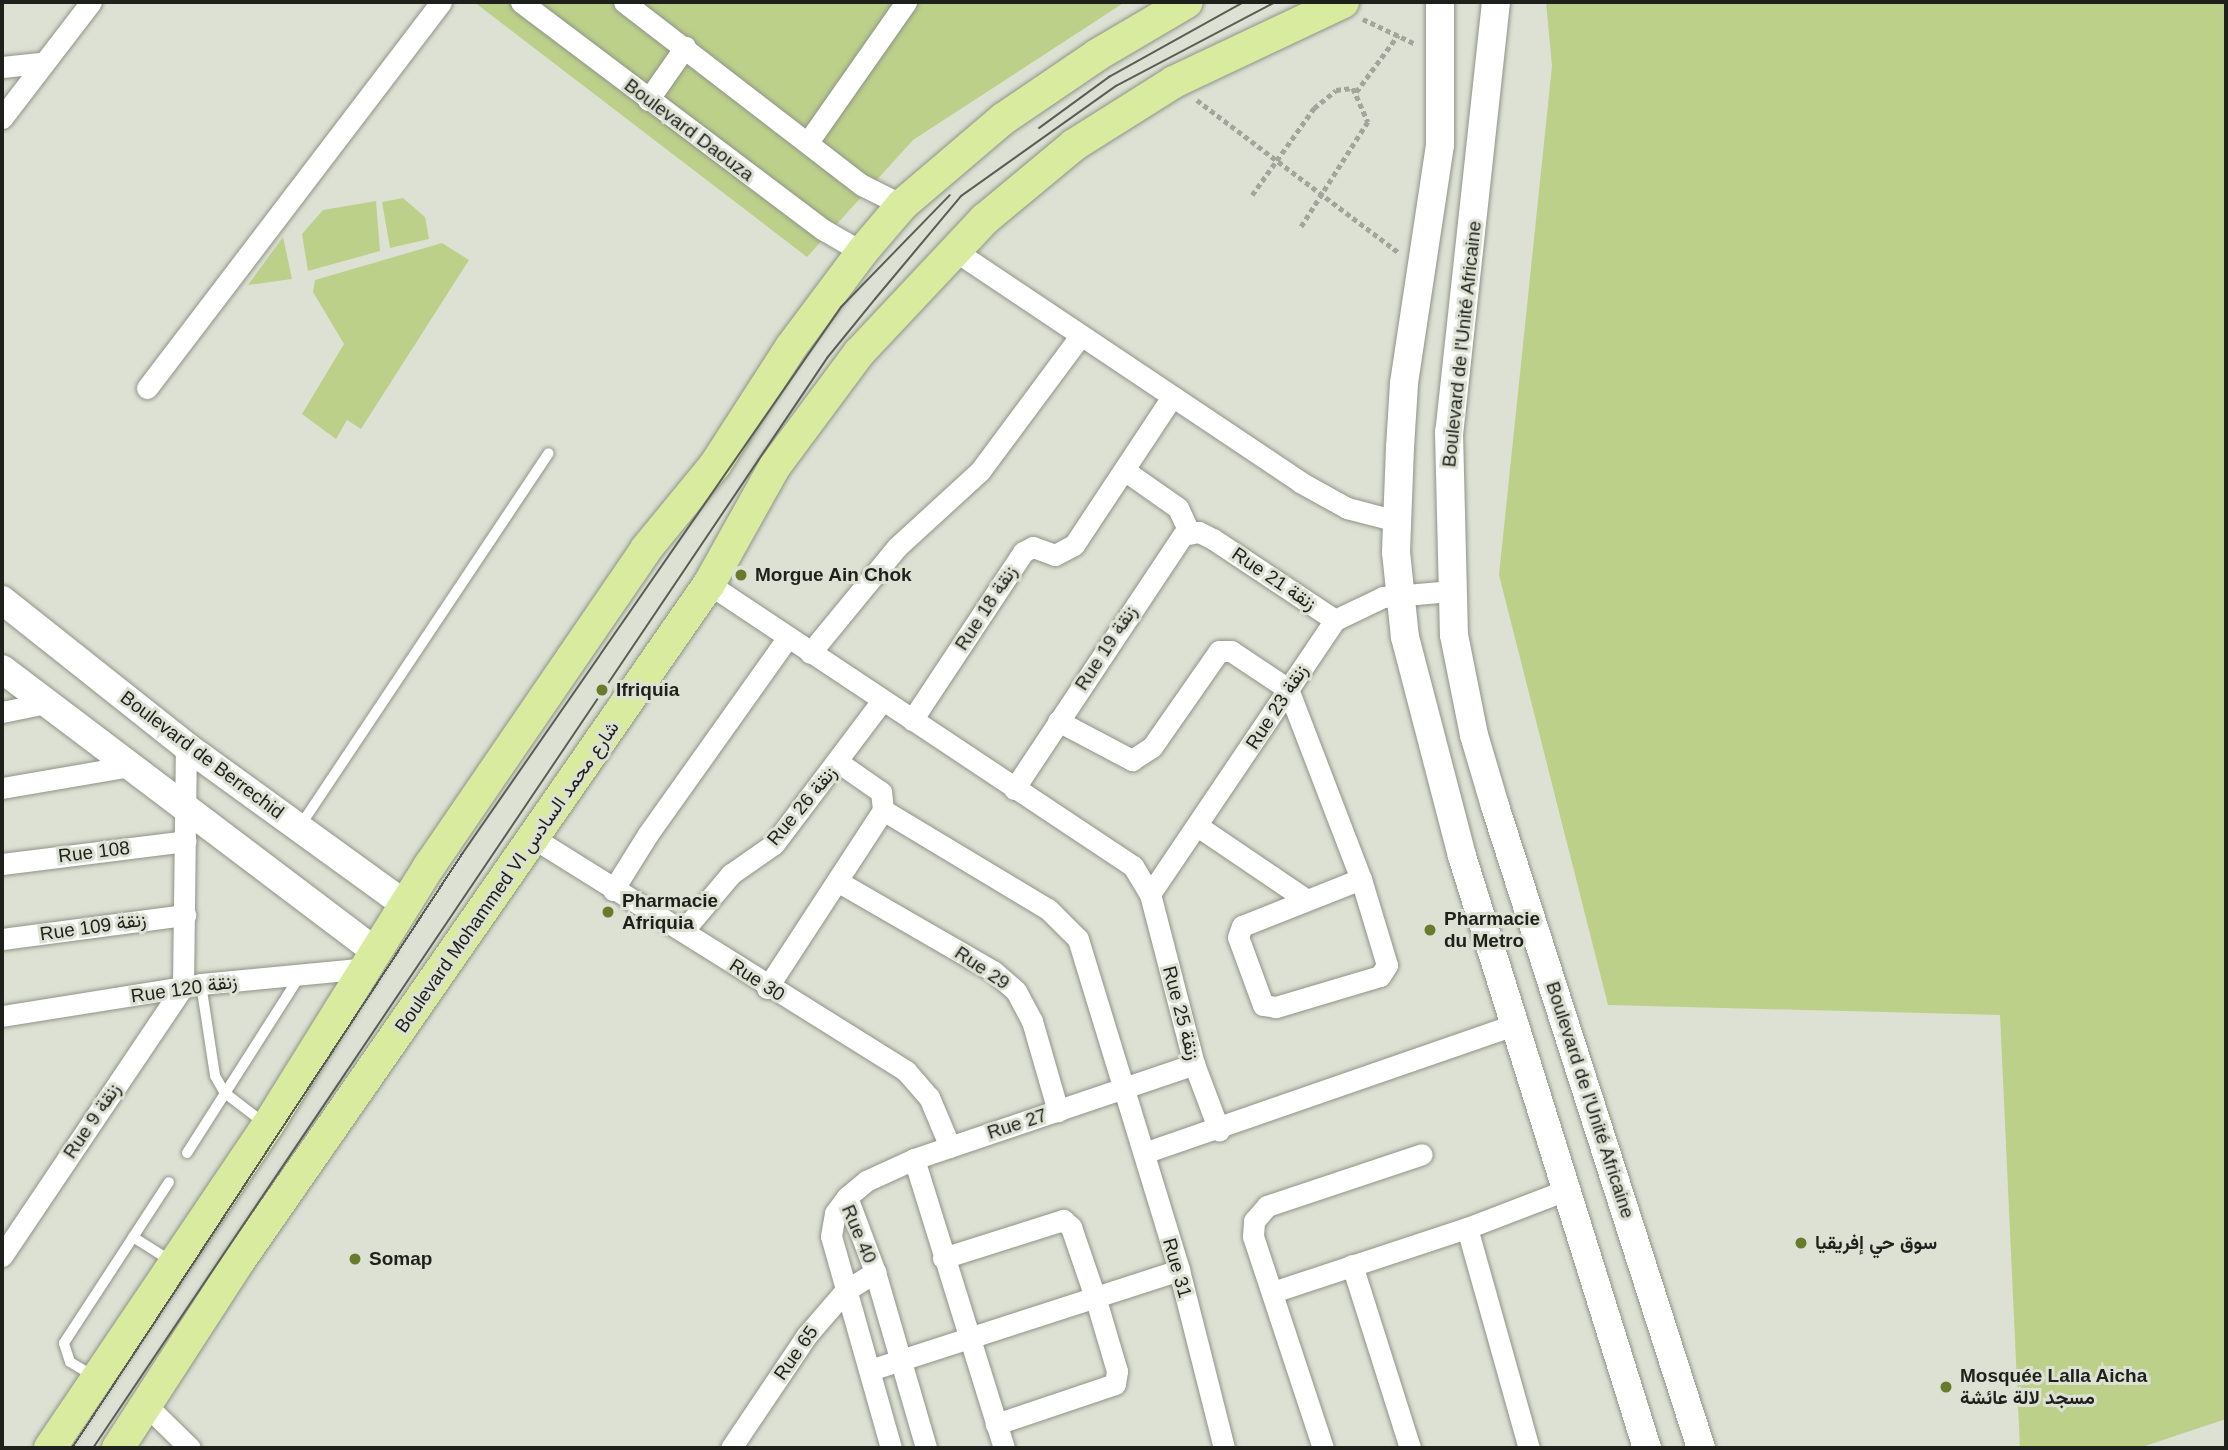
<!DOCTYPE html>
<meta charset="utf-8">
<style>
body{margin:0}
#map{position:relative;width:2228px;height:1450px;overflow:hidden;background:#dde1d4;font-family:Helvetica,Vazirmatn,sans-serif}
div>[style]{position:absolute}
.green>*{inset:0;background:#bcd08a}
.path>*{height:4.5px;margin-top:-2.25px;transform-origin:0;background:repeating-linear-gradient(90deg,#a2a59b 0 5px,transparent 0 8.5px)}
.roads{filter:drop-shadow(0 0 2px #8f9387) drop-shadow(0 0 2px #8f9387)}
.lane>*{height:10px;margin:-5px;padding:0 5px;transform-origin:5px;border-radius:5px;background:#fff}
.street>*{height:21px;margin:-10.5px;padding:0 10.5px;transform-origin:10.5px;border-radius:10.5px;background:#fff}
.secondary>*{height:28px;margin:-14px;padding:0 14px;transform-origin:14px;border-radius:14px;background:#fff}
.primary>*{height:32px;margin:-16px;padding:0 16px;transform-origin:16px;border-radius:16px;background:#d8eb9e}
.tram>*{height:2px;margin:-1px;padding:0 1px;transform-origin:1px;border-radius:1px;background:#5b5d56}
.dots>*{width:19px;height:19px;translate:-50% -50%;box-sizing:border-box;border:4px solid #dde1d4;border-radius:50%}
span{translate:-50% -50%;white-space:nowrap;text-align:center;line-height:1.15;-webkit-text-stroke:6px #dde1d4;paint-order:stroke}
.street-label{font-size:19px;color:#1e201b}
.poi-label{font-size:19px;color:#1e201b;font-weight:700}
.left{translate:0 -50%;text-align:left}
.frame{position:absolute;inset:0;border:4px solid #1e201b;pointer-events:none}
</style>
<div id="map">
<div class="green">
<div style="clip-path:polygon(474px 2px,1125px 2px,913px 140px,807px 257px)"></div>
<div style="clip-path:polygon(1546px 2px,2226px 2px,2226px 1419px,2139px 1448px,2020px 1448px,2000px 1015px,1608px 1005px,1499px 575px,1552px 66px)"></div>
<div style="clip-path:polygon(403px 198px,425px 217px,429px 239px,390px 248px,382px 202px)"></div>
<div style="clip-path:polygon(376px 201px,380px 251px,308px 271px,302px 234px,323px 210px)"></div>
<div style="clip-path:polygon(283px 237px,292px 279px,248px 285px)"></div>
<div style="clip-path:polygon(442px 243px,469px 260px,361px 429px,347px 420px,336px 439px,302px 414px,344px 344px,313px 292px,315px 280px)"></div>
</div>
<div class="path">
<div style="left:1363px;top:19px;width:59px;rotate:25.3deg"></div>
<div style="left:1356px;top:92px;width:71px;rotate:-53.6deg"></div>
<div style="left:1197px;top:100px;width:253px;rotate:37.1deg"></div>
<div style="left:1252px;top:195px;width:107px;rotate:-54.5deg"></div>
<div style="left:1314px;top:108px;width:28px;rotate:-39deg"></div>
<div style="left:1336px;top:90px;width:17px;rotate:-7deg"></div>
<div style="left:1353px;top:88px;width:37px;rotate:66deg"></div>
<div style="left:1368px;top:122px;width:125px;rotate:122.5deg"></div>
</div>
<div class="roads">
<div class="lane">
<div style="left:300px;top:826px;width:448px;rotate:-56.3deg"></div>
<div style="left:201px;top:984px;width:93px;rotate:81.3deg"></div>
<div style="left:215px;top:1076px;width:20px;rotate:60deg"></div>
<div style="left:225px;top:1093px;width:49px;rotate:37.6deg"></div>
<div style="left:187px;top:1153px;width:212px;rotate:-57.5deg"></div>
<div style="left:133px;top:1237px;width:45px;rotate:32.3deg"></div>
<div style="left:95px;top:1377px;width:29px;rotate:-149deg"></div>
<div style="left:70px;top:1362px;width:20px;rotate:-108deg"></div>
<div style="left:64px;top:1343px;width:192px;rotate:-56.9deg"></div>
</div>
<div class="street">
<div style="left:521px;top:2px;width:379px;rotate:37deg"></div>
<div style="left:824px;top:230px;width:44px;rotate:30.1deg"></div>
<div style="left:624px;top:2px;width:300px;rotate:37.6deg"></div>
<div style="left:862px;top:185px;width:45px;rotate:26.6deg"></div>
<div style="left:2px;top:67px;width:38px;rotate:-6deg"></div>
<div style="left:648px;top:100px;width:65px;rotate:-55.1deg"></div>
<div style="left:2px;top:118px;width:146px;rotate:-52.5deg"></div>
<div style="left:808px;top:142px;width:171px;rotate:-55deg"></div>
<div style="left:954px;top:250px;width:417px;rotate:33.8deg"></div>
<div style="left:1300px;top:482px;width:54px;rotate:29deg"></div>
<div style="left:1347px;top:508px;width:52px;rotate:14.6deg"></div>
<div style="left:147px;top:388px;width:485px;rotate:-52.7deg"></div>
<div style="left:1124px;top:470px;width:66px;rotate:35.1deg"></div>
<div style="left:1178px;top:508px;width:26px;rotate:65deg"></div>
<div style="left:709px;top:584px;width:509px;rotate:33.63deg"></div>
<div style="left:1133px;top:866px;width:33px;rotate:59deg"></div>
<div style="left:1150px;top:894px;width:176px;rotate:75.5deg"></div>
<div style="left:1194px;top:1064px;width:71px;rotate:69.3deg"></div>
<div style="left:810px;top:653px;width:137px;rotate:-50.6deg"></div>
<div style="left:897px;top:547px;width:113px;rotate:-42.5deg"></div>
<div style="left:980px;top:471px;width:169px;rotate:-53.4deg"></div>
<div style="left:2px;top:712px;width:45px;rotate:-11.6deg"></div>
<div style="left:912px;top:720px;width:201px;rotate:-56.5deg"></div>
<div style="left:1023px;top:552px;width:11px;rotate:-27deg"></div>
<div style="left:1033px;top:547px;width:23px;rotate:20deg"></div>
<div style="left:1055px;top:555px;width:21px;rotate:-28deg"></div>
<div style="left:1074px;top:545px;width:178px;rotate:-56.5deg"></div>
<div style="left:1058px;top:721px;width:84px;rotate:27.8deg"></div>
<div style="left:1132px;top:760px;width:24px;rotate:-33deg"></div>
<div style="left:1152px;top:747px;width:117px;rotate:-55.1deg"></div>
<div style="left:1219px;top:651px;width:12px"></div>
<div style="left:1231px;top:651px;width:69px;rotate:33.7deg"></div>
<div style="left:1288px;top:689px;width:204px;rotate:69deg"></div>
<div style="left:1361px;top:879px;width:90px;rotate:73.2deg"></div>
<div style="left:1387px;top:965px;width:13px;rotate:122deg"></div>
<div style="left:1380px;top:976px;width:109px;rotate:163.4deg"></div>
<div style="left:1276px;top:1007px;width:13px;rotate:-171deg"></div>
<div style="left:1263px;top:1005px;width:72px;rotate:-110.2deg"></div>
<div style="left:1238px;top:937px;width:12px;rotate:-70deg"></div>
<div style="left:1242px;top:926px;width:128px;rotate:-21.6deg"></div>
<div style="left:2px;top:788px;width:129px;rotate:-9.8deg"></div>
<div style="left:1014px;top:789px;width:305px;rotate:-56.4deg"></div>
<div style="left:1183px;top:535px;width:16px;rotate:-11deg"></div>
<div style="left:1199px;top:532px;width:16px;rotate:27deg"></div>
<div style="left:1213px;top:539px;width:146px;rotate:33.6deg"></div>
<div style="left:883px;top:810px;width:192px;rotate:31deg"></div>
<div style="left:1048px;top:909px;width:42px;rotate:45deg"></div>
<div style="left:1078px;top:939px;width:346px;rotate:73deg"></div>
<div style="left:1179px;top:1270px;width:184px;rotate:75.8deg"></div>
<div style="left:1199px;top:827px;width:127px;rotate:34.1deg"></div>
<div style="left:535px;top:839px;width:438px;rotate:32deg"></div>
<div style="left:906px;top:1071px;width:35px;rotate:49deg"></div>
<div style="left:929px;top:1097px;width:54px;rotate:67.2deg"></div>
<div style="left:2px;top:864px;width:185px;rotate:-7.1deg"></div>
<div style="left:837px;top:881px;width:180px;rotate:30deg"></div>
<div style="left:993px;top:971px;width:30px;rotate:41deg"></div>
<div style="left:1016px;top:991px;width:34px;rotate:62deg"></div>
<div style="left:1032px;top:1021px;width:94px;rotate:73.9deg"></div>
<div style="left:613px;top:890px;width:66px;rotate:-58deg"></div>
<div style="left:648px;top:834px;width:242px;rotate:-54.6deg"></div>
<div style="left:1150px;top:894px;width:331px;rotate:-56deg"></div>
<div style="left:1335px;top:620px;width:53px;rotate:-25.6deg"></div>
<div style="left:1383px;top:597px;width:67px;rotate:-5.1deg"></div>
<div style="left:683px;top:931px;width:75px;rotate:-49.9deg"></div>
<div style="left:731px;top:874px;width:52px;rotate:-34.9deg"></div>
<div style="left:774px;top:844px;width:178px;rotate:-53deg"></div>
<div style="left:2px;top:939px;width:185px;rotate:-7.5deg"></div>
<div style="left:767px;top:988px;width:212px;rotate:-56.9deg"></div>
<div style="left:883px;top:810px;width:18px;rotate:-96deg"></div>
<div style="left:881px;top:792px;width:52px;rotate:-145.1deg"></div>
<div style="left:2px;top:1016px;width:202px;rotate:-9.1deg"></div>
<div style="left:201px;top:984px;width:166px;rotate:-5.5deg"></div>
<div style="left:1144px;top:1153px;width:392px;rotate:-19.1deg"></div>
<div style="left:914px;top:1159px;width:303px;rotate:72.7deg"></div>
<div style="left:847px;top:1197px;width:80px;rotate:69.5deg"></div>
<div style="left:875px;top:1272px;width:183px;rotate:73.8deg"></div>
<div style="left:1467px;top:1228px;width:229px;rotate:74.3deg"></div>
<div style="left:2px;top:1256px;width:324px;rotate:-56.1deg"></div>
<div style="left:183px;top:987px;width:241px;rotate:-89.3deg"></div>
<div style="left:943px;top:1258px;width:126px;rotate:-17.6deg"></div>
<div style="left:1063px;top:1220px;width:11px;rotate:41deg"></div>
<div style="left:1071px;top:1227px;width:77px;rotate:71.1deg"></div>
<div style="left:1096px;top:1300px;width:74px;rotate:73.5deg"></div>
<div style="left:1117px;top:1371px;width:13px;rotate:99deg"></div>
<div style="left:1115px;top:1384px;width:126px;rotate:161.4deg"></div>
<div style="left:1352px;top:1265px;width:192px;rotate:72.4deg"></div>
<div style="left:1273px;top:1292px;width:204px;rotate:-18.3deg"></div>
<div style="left:1467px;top:1228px;width:106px;rotate:-21deg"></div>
<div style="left:870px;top:1370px;width:325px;rotate:-17.9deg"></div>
<div style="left:147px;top:1406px;width:60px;rotate:44.3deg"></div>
<div style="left:731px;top:1448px;width:136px;rotate:-56.1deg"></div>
<div style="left:807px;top:1335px;width:58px;rotate:-49.2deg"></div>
<div style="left:845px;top:1291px;width:36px;rotate:-32deg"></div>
<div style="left:891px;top:1448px;width:220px;rotate:-105.8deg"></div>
<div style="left:831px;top:1236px;width:23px;rotate:-80deg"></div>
<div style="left:835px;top:1213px;width:20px;rotate:-53deg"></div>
<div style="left:847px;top:1197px;width:25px;rotate:-40deg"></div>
<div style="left:866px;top:1181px;width:53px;rotate:-24.6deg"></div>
<div style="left:914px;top:1159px;width:296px;rotate:-18.7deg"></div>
<div style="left:1323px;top:1448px;width:223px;rotate:-108.3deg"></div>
<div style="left:1253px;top:1236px;width:15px;rotate:-86deg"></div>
<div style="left:1254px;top:1221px;width:20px;rotate:-49deg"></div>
<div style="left:1267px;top:1206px;width:163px;rotate:-18.5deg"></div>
</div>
<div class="secondary">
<div style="left:1440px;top:2px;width:143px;rotate:90deg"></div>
<div style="left:1440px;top:145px;width:242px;rotate:98.6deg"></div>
<div style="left:1404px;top:384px;width:63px;rotate:93.6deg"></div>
<div style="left:1400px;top:447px;width:105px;rotate:92.2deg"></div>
<div style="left:1396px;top:552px;width:85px;rotate:84deg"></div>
<div style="left:1405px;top:637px;width:226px;rotate:75.4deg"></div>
<div style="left:1462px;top:856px;width:620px;rotate:72.65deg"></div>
<div style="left:1496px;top:2px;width:433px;rotate:96.2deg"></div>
<div style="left:1449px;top:432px;width:203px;rotate:88.6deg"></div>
<div style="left:1454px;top:635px;width:102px;rotate:78.7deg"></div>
<div style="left:1474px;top:735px;width:74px;rotate:73.5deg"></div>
<div style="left:1495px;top:806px;width:674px;rotate:72.21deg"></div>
<div style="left:2px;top:600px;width:235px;rotate:38.4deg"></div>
<div style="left:186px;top:746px;width:271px;rotate:35.9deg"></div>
<div style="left:2px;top:669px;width:469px;rotate:37.1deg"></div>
</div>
<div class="primary">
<div style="left:50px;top:1448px;width:390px;rotate:-56deg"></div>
<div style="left:268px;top:1125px;width:306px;rotate:-58.1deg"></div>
<div style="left:430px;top:865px;width:383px;rotate:-55.6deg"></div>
<div style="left:646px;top:549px;width:109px;rotate:-50.6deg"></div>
<div style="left:715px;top:465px;width:140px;rotate:-57.2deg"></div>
<div style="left:791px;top:347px;width:119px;rotate:-53.2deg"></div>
<div style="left:862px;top:252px;width:62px;rotate:-49.6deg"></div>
<div style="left:902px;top:205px;width:133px;rotate:-40.4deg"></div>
<div style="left:1003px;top:119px;width:114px;rotate:-34.2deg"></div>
<div style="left:1097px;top:55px;width:104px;rotate:-30.5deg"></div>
<div style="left:118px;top:1448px;width:223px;rotate:-57.1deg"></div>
<div style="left:239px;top:1261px;width:824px;rotate:-55.23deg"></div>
<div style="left:709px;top:584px;width:135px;rotate:-60.8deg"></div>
<div style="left:775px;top:466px;width:141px;rotate:-53.4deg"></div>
<div style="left:859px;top:353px;width:184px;rotate:-46.8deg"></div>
<div style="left:985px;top:219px;width:116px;rotate:-39.7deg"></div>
<div style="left:1074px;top:145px;width:118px;rotate:-32.2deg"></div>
<div style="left:1174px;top:82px;width:187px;rotate:-25.3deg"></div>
</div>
</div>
<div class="tram">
<div style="left:1039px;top:128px;width:87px;rotate:-36.1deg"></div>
<div style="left:1109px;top:77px;width:154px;rotate:-29.1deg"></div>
<div style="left:72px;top:1448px;width:711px;rotate:-56.71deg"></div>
<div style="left:462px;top:854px;width:665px;rotate:-55.28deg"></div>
<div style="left:841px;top:307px;width:156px;rotate:-45.8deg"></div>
<div style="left:93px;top:1448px;width:1314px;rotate:-56.04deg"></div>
<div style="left:827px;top:358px;width:76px;rotate:-50.9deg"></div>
<div style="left:875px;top:299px;width:134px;rotate:-50.1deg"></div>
<div style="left:961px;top:196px;width:190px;rotate:-35.4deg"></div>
<div style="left:1116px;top:86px;width:180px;rotate:-27.8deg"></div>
</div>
<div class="dots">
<div style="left:741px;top:575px;background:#687b2b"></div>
<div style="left:602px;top:690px;background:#687b2b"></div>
<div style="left:608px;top:912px;background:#687b2b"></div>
<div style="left:1430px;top:930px;background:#687b2b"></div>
<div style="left:1801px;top:1243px;background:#687b2b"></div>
<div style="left:355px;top:1259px;background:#687b2b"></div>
<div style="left:1946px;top:1387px;background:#687b2b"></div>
</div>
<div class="street-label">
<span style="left:689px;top:130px;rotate:37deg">Boulevard Daouza</span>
<span style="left:1462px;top:344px;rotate:-84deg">Boulevard de l'Unité Africaine</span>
<span style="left:1274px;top:579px;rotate:34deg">Rue 21 زنقة</span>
<span style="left:986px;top:608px;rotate:-57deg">Rue 18 زنقة</span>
<span style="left:1106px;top:648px;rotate:-57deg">Rue 19 زنقة</span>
<span style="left:1277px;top:707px;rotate:-57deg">Rue 23 زنقة</span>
<span style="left:202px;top:755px;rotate:37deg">Boulevard de Berrechid</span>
<span style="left:802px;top:806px;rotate:-50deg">Rue 26 زنقة</span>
<span style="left:94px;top:852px;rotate:-7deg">Rue 108</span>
<span style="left:507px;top:877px;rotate:-55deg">Boulevard Mohammed VI شارع محمد السادس</span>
<span style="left:93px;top:927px;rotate:-8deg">Rue 109 زنقة</span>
<span style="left:982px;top:968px;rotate:34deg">Rue 29</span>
<span style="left:757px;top:980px;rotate:33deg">Rue 30</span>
<span style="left:184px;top:989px;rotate:-8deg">Rue 120 زنقة</span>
<span style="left:1181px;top:1013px;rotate:75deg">Rue 25 زنقة</span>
<span style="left:1590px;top:1100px;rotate:72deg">Boulevard de l'Unité Africaine</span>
<span style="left:92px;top:1121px;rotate:-56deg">Rue 9 زنقة</span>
<span style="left:1017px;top:1124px;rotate:-18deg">Rue 27</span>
<span style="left:859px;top:1234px;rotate:67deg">Rue 40</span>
<span style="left:1177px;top:1268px;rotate:74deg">Rue 31</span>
<span style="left:796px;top:1353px;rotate:-55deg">Rue 65</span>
</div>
<div class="poi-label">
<span class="left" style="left:755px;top:575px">Morgue Ain Chok</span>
<span class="left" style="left:616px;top:690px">Ifriquia</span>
<span class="left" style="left:622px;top:912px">Pharmacie<br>Afriquia</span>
<span class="left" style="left:1444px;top:930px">Pharmacie<br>du Metro</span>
<span class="left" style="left:1815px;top:1243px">سوق حي إفريقيا</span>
<span class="left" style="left:369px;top:1259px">Somap</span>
<span class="left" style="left:1960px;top:1387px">Mosquée Lalla Aicha<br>مسجد لالة عائشة</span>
</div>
<div class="frame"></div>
</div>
